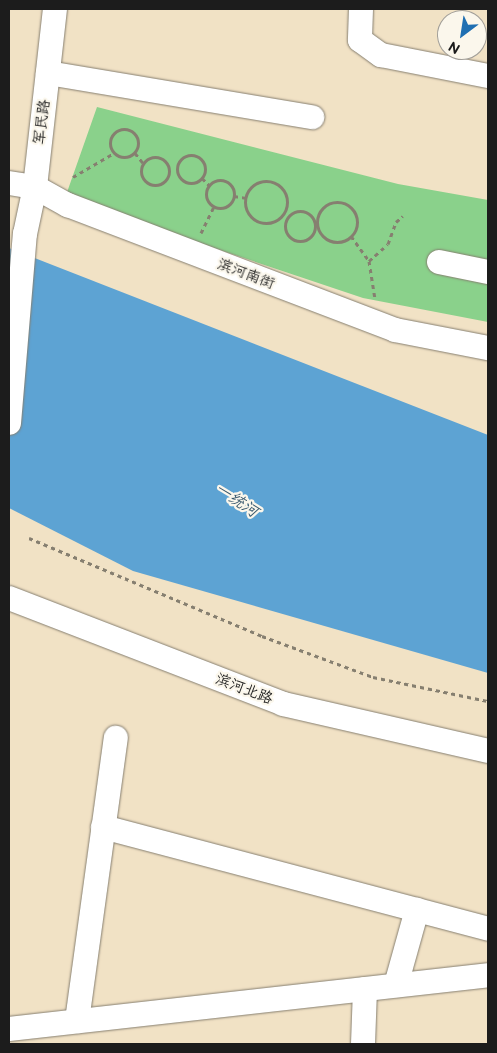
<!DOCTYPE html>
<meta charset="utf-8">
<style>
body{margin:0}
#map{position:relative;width:497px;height:1053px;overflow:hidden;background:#f1e2c5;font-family:"Balsamiq Sans","LXGW WenKai TC",sans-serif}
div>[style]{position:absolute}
.green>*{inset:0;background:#8ad18b}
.water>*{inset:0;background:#5da3d3}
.path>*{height:3px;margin-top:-1.5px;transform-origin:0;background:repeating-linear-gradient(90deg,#867f70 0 4px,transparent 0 8px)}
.path>.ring{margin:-1.5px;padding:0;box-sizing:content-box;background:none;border:3px solid #867f70;border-radius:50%}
.roads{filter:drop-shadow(0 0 1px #867f70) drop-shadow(0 0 1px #867f70)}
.minor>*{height:24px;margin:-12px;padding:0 12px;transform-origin:12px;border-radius:12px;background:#fff}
span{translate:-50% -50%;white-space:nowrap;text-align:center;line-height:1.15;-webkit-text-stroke:4.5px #fbf7ec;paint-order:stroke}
.street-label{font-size:15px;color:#1c1c1c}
.water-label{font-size:16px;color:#39596e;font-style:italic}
.frame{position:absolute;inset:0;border:10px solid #1c1c1c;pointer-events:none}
.north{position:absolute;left:437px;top:10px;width:50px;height:50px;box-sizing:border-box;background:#fbf7ec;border:1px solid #a29f99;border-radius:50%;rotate:211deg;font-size:14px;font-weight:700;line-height:20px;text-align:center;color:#1c1c1c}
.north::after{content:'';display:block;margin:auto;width:18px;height:22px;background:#1f6fb2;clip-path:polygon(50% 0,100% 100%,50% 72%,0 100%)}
</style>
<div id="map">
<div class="green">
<div style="clip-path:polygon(97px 107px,398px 184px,488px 200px,488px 322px,363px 298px,65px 198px)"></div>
</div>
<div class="water">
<div style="clip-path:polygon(9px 248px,488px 435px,488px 673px,133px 571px,9px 508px)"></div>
</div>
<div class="path">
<div class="ring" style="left:110px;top:129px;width:25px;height:25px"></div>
<div style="left:135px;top:153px;width:13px;rotate:51deg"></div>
<div class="ring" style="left:177px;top:155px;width:25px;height:25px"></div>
<div class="ring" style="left:141px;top:157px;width:25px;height:25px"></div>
<div style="left:73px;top:177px;width:48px;rotate:-30.3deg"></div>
<div style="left:202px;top:178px;width:10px;rotate:45deg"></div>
<div class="ring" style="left:206px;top:180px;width:25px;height:25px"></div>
<div class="ring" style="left:245px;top:181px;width:39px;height:39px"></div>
<div style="left:234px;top:196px;width:12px;rotate:9deg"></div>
<div class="ring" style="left:317px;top:202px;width:37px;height:37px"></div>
<div class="ring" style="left:285px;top:211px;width:27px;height:27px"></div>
<div style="left:201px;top:233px;width:30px;rotate:-64deg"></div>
<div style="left:351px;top:236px;width:31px;rotate:54deg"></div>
<div style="left:369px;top:261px;width:38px;rotate:81deg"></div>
<div style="left:369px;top:261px;width:25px;rotate:-42deg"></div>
<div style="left:388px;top:244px;width:23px;rotate:-70deg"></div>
<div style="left:396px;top:222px;width:9px;rotate:-41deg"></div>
<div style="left:29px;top:538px;width:253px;rotate:22.8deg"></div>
<div style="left:262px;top:636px;width:118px;rotate:20.3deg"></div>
<div style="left:373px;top:677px;width:117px;rotate:11.8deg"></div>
</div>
<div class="roads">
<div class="minor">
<div style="left:361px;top:9px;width:31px;rotate:92deg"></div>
<div style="left:360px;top:40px;width:26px;rotate:36deg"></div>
<div style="left:381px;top:55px;width:109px;rotate:11.1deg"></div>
<div style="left:48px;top:73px;width:268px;rotate:9.5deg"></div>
<div style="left:9px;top:183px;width:26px;rotate:9deg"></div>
<div style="left:35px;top:187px;width:38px;rotate:29deg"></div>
<div style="left:68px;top:205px;width:350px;rotate:20.9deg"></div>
<div style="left:395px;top:330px;width:95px;rotate:11deg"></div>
<div style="left:439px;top:262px;width:50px;rotate:11.5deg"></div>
<div style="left:9px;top:423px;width:190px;rotate:-85.2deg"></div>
<div style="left:25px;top:234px;width:48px;rotate:-78deg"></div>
<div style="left:35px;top:187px;width:179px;rotate:-83.6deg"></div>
<div style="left:9px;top:598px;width:294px;rotate:21.1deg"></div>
<div style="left:283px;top:704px;width:210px;rotate:12.9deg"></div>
<div style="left:103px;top:827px;width:398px;rotate:14.8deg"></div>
<div style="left:396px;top:985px;width:78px;rotate:-74.4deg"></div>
<div style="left:77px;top:1021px;width:286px;rotate:-82.2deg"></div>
<div style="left:9px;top:1029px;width:482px;rotate:-6.4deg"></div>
<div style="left:363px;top:1044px;width:55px;rotate:-87.9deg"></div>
</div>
</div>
<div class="street-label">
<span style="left:42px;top:122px;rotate:-83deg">军民路</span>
<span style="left:246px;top:274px;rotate:21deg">滨河南街</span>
<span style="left:244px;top:689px;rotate:21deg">滨河北路</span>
</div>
<div class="water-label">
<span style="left:236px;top:501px;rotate:34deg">一统河</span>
</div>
<div class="frame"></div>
<div class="north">N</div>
</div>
